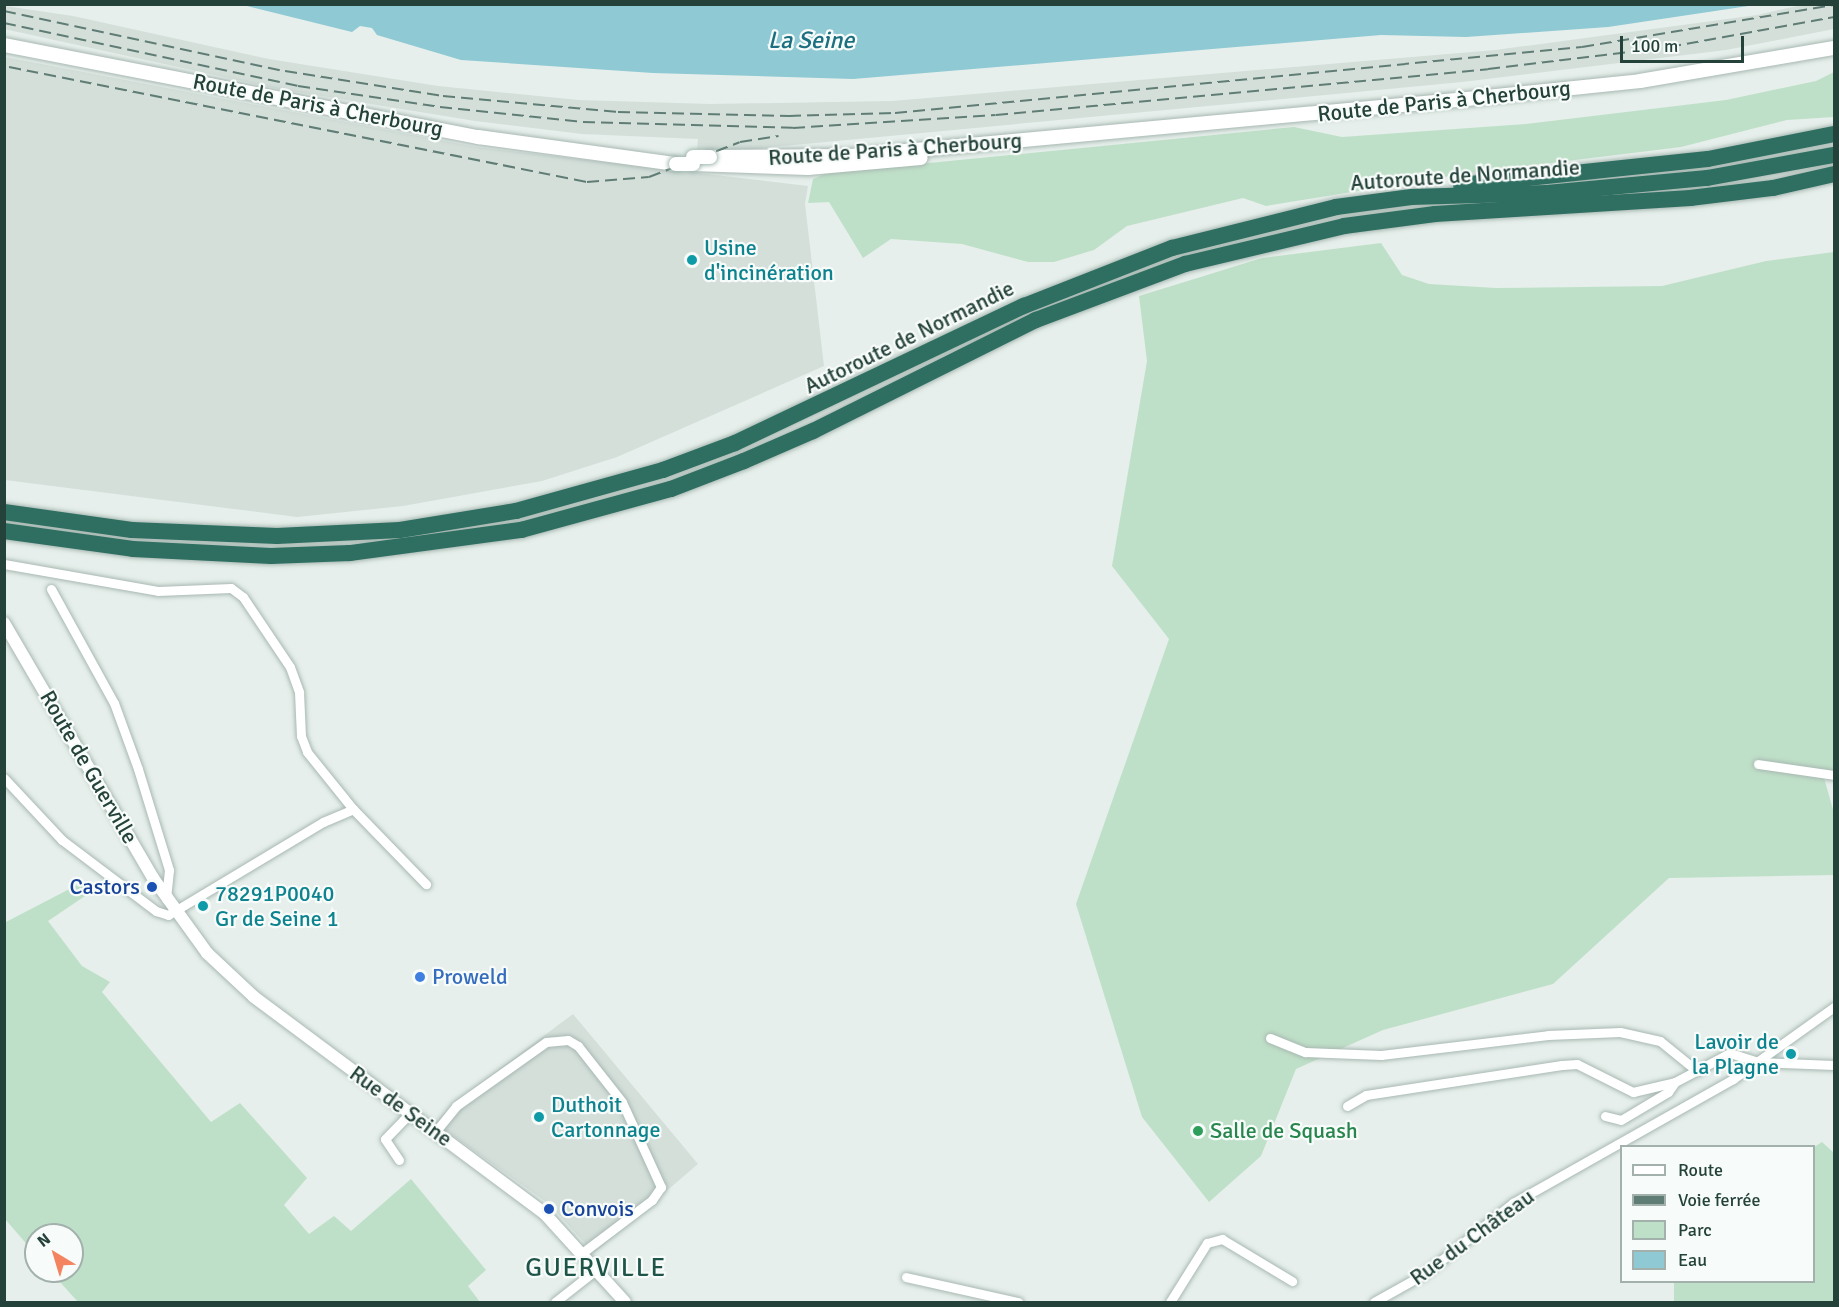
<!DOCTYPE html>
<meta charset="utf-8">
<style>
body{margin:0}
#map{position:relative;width:1839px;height:1307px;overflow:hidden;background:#e6efeb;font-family:Signika,sans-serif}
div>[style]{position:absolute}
.built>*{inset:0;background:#d4dfda}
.green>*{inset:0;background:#bfe0c8}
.water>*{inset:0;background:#8ec9d4}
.roads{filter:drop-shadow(0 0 2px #a8b8b2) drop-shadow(0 0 2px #a8b8b2)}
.minor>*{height:9px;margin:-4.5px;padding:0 4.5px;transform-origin:4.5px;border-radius:4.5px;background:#fff}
.tertiary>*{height:12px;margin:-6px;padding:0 6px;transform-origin:6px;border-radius:6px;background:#fff}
.secondary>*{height:14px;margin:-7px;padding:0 7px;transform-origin:7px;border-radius:7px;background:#fff}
.motorway>*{height:16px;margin:-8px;padding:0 8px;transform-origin:8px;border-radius:8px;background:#2f6f62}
.rail>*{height:2px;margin-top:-1px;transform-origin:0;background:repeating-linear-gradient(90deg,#5f7d75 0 12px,transparent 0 18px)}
.bridges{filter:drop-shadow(0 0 2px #a4bbb3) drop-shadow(0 0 2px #a4bbb3)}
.secondary-bridge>*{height:14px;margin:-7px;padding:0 7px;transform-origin:7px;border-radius:7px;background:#fff}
.dots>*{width:16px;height:16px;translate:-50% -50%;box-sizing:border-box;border:3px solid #f7fbf9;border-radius:50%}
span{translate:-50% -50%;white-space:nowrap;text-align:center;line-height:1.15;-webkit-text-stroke:4.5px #f7fbf9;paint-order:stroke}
.street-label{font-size:22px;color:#24423a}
.culture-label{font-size:22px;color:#0d838f}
.left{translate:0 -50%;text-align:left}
.right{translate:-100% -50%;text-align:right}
.transit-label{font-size:22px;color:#164399}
.shop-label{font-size:22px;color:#366cbe}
.leisure-label{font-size:22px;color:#27864d}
.water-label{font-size:24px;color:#1c6f80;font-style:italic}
.quarter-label{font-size:26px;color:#1f5548;letter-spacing:1.5px}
.frame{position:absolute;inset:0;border:6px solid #24423a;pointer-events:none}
.legend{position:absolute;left:1620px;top:1145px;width:195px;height:138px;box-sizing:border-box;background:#f7fbf9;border:2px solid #a3b1ad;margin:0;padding:8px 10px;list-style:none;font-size:18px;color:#24423a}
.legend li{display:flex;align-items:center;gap:12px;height:30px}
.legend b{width:30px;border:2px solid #a3b1ad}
.north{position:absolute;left:24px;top:1223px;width:60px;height:60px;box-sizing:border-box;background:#f7fbf9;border:2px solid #a3b1ad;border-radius:50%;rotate:322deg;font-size:16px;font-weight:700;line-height:24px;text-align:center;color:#24423a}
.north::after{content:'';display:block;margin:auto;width:21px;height:27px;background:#f4845f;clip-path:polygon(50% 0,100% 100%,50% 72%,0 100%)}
.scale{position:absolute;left:1620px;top:36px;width:124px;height:27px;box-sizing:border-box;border:3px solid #24423a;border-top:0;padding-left:8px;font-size:18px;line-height:21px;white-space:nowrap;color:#24423a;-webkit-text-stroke:4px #f7fbf9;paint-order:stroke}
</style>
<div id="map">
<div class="built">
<div style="clip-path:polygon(1806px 4px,1834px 5px,1834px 29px,1726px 50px,1462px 82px,742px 150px,697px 149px,698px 139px,582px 134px,475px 121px,279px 89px,4px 29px,5px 6px,73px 16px,269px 59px,438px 86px,579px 100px,710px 104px,892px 101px,1495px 50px,1757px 15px)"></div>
<div style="clip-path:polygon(5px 57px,476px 147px,808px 186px,805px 204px,824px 366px,617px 457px,542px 481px,403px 506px,297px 517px,5px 480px)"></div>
<div style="clip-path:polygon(573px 1014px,698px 1164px,594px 1253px,549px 1204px,435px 1123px,454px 1103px)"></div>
</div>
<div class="green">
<div style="clip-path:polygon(1834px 72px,1834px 117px,1787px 120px,1681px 147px,1469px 173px,1266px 206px,1243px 198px,1127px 226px,1094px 250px,1054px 262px,1028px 262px,962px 244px,891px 239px,863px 258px,829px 202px,808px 203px,813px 179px,827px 173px,1294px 127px,1342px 137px,1526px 124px,1726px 100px,1816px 81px)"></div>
<div style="clip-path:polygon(1381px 243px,1402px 275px,1429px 284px,1496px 288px,1662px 286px,1766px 261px,1834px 252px,1834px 779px,1824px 778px,1834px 813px,1834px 875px,1669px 878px,1553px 984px,1383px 1030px,1296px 1069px,1261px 1156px,1209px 1202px,1142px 1117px,1076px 904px,1169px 639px,1112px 566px,1147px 361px,1139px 296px,1262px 258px)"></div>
<div style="clip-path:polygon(81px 883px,88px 894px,48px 921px,82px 966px,110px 982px,102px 992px,211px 1122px,240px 1103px,307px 1178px,284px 1205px,309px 1234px,334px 1216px,351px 1231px,411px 1179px,486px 1270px,468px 1286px,480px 1302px,78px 1302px,50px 1271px,72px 1271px,72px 1235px,36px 1235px,36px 1255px,5px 1219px,4px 923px)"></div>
<div style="clip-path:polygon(1822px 1142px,1834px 1153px,1834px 1302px,1674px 1302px,1674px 1282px,1814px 1282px,1814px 1147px)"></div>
</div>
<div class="water">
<div style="clip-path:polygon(243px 5px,243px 4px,1755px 5px,1608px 27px,1466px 37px,1381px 35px,853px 79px,653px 73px,461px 60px,377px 35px,372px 28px,360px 26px,352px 32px)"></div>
</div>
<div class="roads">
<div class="minor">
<div style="left:4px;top:564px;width:156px;rotate:9.9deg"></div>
<div style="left:158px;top:591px;width:73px;rotate:-2.4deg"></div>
<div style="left:231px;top:588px;width:15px;rotate:37deg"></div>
<div style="left:243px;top:597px;width:84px;rotate:56.1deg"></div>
<div style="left:290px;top:667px;width:27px;rotate:70deg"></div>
<div style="left:299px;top:692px;width:44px;rotate:87.4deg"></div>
<div style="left:301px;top:736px;width:17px;rotate:69deg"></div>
<div style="left:307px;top:752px;width:73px;rotate:51.1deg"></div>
<div style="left:353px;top:809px;width:105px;rotate:45.8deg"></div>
<div style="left:51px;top:589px;width:130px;rotate:61.1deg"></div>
<div style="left:114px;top:703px;width:70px;rotate:70deg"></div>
<div style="left:138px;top:769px;width:106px;rotate:72.9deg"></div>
<div style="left:169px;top:870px;width:29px;rotate:96deg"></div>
<div style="left:1758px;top:764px;width:77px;rotate:8.2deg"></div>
<div style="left:4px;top:778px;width:85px;rotate:46.9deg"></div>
<div style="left:62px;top:840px;width:118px;rotate:37.1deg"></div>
<div style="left:156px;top:911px;width:13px;rotate:18deg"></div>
<div style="left:168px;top:915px;width:181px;rotate:-31deg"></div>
<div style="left:323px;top:822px;width:33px;rotate:-23deg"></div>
<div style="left:1270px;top:1038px;width:38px;rotate:22deg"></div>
<div style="left:1305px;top:1052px;width:76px;rotate:2.3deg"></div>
<div style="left:1381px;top:1055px;width:168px;rotate:-6.8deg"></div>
<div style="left:1548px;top:1035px;width:72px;rotate:-2.4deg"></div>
<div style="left:1620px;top:1032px;width:41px;rotate:12.7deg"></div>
<div style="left:1660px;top:1041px;width:48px;rotate:39deg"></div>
<div style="left:1347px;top:1106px;width:22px;rotate:-30deg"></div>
<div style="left:1366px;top:1095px;width:198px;rotate:-8.7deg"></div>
<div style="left:1562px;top:1065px;width:15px;rotate:-4deg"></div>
<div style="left:1577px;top:1064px;width:63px;rotate:26.6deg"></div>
<div style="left:1633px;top:1092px;width:43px;rotate:-13.4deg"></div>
<div style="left:1675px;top:1082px;width:62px;rotate:-27.8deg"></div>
<div style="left:1730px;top:1053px;width:28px;rotate:18deg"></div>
<div style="left:1757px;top:1062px;width:77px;rotate:2.2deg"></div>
<div style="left:1605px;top:1116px;width:16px;rotate:14deg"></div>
<div style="left:1621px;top:1120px;width:55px;rotate:-30.8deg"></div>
<div style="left:1668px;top:1092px;width:12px;rotate:-55deg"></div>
<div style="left:436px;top:1131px;width:32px;rotate:-51deg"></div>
<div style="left:456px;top:1106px;width:110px;rotate:-35.4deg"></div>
<div style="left:546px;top:1042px;width:22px;rotate:-5deg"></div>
<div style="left:568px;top:1040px;width:12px;rotate:31deg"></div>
<div style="left:578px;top:1046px;width:71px;rotate:51.8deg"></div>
<div style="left:622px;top:1102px;width:94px;rotate:65.4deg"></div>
<div style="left:661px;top:1187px;width:16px;rotate:125deg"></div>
<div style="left:652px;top:1200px;width:88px;rotate:142.9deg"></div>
<div style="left:399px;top:1160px;width:25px;rotate:-124deg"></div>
<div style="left:385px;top:1139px;width:36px;rotate:-46deg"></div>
<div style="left:906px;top:1277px;width:115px;rotate:12.6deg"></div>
<div style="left:555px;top:1302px;width:53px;rotate:-38.2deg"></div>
<div style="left:1170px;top:1302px;width:70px;rotate:-57.9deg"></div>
<div style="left:1207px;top:1243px;width:16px;rotate:-15deg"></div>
<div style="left:1222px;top:1239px;width:82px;rotate:31deg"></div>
<div style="left:1374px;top:1302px;width:57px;rotate:-29.2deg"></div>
<div style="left:1424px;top:1274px;width:114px;rotate:-38.6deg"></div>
<div style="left:1513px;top:1203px;width:253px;rotate:-29.4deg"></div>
<div style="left:1733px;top:1079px;width:124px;rotate:-35.5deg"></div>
</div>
<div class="tertiary">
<div style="left:4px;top:623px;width:295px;rotate:59.7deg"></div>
<div style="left:153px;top:878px;width:92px;rotate:54.2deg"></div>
<div style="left:207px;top:953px;width:64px;rotate:43.1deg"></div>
<div style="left:254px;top:997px;width:362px;rotate:36.7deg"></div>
<div style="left:544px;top:1213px;width:120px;rotate:47.7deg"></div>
</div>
<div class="secondary">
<div style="left:4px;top:45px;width:483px;rotate:11deg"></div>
<div style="left:478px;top:137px;width:200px;rotate:7.8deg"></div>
<div style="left:710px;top:157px;width:141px;rotate:-0.4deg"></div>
<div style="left:851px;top:156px;width:619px;rotate:-5.29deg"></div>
<div style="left:1467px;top:99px;width:174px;rotate:-5.9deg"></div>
<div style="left:1640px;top:81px;width:197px;rotate:-9.7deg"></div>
<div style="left:693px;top:164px;width:115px;rotate:2deg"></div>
<div style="left:808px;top:168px;width:113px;rotate:-5.1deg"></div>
</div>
<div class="motorway">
<div style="left:1461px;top:185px;width:248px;rotate:-6deg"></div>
<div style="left:1708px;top:159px;width:128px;rotate:-11.2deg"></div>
<div style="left:4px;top:512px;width:129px;rotate:8deg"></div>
<div style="left:132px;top:530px;width:145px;rotate:2.4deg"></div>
<div style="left:277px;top:536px;width:123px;rotate:-2.8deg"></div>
<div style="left:400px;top:530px;width:118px;rotate:-9.3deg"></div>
<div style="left:516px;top:511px;width:153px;rotate:-15.6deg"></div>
<div style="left:663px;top:470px;width:77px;rotate:-20.6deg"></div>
<div style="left:735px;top:443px;width:320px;rotate:-25.4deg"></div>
<div style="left:1024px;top:306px;width:159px;rotate:-21.4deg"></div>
<div style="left:1172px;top:248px;width:169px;rotate:-14deg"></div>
<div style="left:1336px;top:207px;width:76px;rotate:-7.6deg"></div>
<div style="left:1411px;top:197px;width:136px;rotate:-1.7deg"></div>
<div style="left:1547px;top:193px;width:161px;rotate:-5.4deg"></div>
<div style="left:1707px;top:178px;width:129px;rotate:-10.3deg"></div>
<div style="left:4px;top:531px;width:130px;rotate:7.9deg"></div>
<div style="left:133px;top:549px;width:138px;rotate:2.9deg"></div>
<div style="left:271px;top:556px;width:79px;rotate:-2.2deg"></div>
<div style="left:350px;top:553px;width:173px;rotate:-7.7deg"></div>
<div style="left:521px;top:530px;width:156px;rotate:-15.3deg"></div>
<div style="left:671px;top:489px;width:78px;rotate:-21deg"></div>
<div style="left:744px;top:461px;width:75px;rotate:-23.5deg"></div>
<div style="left:813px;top:431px;width:249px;rotate:-26.5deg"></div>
<div style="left:1036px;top:320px;width:159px;rotate:-20.6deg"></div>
<div style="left:1185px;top:264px;width:163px;rotate:-13.4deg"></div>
<div style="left:1344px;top:226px;width:92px;rotate:-7.5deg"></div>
<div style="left:1435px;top:214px;width:256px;rotate:-3.6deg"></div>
<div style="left:1690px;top:198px;width:84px;rotate:-6.9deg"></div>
<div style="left:1773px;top:188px;width:63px;rotate:-12.9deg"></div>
</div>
</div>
<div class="rail">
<div style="left:4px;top:11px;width:287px;rotate:12.1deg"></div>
<div style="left:285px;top:71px;width:160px;rotate:9deg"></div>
<div style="left:443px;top:96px;width:176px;rotate:5.2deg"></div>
<div style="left:618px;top:112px;width:171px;rotate:1.3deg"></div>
<div style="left:789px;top:116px;width:106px;rotate:-1.6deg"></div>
<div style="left:895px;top:113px;width:690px;rotate:-5.49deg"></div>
<div style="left:1582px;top:47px;width:255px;rotate:-9.5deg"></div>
<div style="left:4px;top:23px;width:301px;rotate:12.1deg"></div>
<div style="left:298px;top:86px;width:144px;rotate:8.4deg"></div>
<div style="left:440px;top:107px;width:144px;rotate:6deg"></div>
<div style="left:583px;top:122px;width:210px;rotate:1.6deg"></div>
<div style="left:793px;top:128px;width:203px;rotate:-3.7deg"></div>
<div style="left:996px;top:115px;width:494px;rotate:-5.3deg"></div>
<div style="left:1488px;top:69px;width:182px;rotate:-6.9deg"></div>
<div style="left:1669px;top:47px;width:168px;rotate:-10.3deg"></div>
<div style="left:9px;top:67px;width:589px;rotate:11.25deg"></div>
<div style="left:587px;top:182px;width:62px;rotate:-4.6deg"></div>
<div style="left:649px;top:177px;width:97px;rotate:-21deg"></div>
<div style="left:740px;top:142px;width:39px;rotate:-9deg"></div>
</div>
<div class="bridges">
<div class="secondary-bridge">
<div style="left:693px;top:157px;width:17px"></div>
<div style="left:676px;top:164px;width:17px"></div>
</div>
</div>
<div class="dots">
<div style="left:692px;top:260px;background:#0f9aa8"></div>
<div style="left:152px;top:887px;background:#1a4fb4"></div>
<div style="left:203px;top:906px;background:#0f9aa8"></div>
<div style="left:420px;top:977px;background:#3f7fe0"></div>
<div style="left:1791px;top:1054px;background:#0f9aa8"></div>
<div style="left:539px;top:1117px;background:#0f9aa8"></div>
<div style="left:1198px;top:1131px;background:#2e9e5b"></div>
<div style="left:549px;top:1209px;background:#1a4fb4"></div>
</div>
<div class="street-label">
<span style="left:1444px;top:101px;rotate:-6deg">Route de Paris à Cherbourg</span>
<span style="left:318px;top:105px;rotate:11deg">Route de Paris à Cherbourg</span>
<span style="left:895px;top:149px;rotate:-4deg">Route de Paris à Cherbourg</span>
<span style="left:1465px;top:175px;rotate:-4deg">Autoroute de Normandie</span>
<span style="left:909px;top:337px;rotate:-26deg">Autoroute de Normandie</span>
<span style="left:89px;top:767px;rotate:60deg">Route de Guerville</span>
<span style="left:401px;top:1106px;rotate:36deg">Rue de Seine</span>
<span style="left:1472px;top:1237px;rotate:-36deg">Rue du Château</span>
</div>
<div class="culture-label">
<span class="left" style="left:704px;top:260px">Usine<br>d'incinération</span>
<span class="left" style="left:215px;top:906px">78291P0040<br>Gr de Seine 1</span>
<span class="right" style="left:1779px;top:1054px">Lavoir de<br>la Plagne</span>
<span class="left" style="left:551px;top:1117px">Duthoit<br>Cartonnage</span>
</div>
<div class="transit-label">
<span class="right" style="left:140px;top:887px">Castors</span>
<span class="left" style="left:561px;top:1209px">Convois</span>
</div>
<div class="shop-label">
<span class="left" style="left:432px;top:977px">Proweld</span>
</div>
<div class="leisure-label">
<span class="left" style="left:1210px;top:1131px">Salle de Squash</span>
</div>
<div class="water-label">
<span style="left:811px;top:41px">La Seine</span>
</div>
<div class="quarter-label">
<span style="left:596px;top:1269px">GUERVILLE</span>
</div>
<div class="frame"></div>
<ul class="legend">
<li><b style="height:8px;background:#fff"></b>Route</li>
<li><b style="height:8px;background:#5f7d75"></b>Voie ferrée</li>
<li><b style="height:16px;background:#bfe0c8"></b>Parc</li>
<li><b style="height:16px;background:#8ec9d4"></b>Eau</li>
</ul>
<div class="north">N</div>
<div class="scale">100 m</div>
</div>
